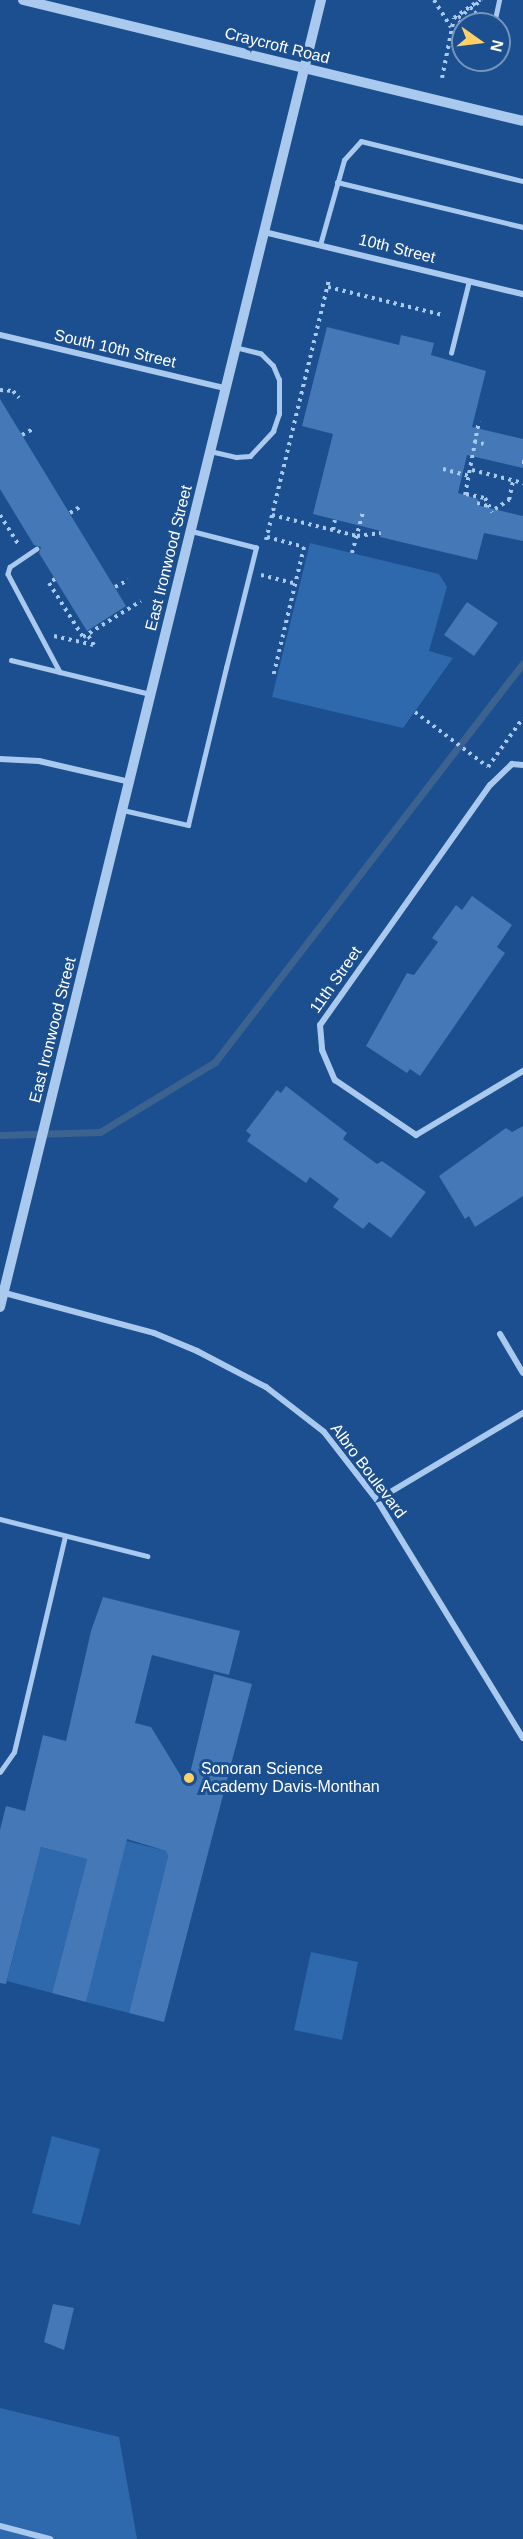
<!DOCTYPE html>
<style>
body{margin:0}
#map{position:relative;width:523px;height:2539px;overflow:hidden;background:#1b4f8f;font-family:Helvetica,sans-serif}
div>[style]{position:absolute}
.green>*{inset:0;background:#2e69ad}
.stream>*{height:7px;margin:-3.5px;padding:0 3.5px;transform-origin:3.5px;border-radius:3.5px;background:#3c6290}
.building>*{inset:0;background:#4478b7}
.path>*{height:4px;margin-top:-2px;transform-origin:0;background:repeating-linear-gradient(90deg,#a9c9ee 0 3px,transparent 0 7.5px)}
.service>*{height:4.5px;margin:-2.25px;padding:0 2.25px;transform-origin:2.25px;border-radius:2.25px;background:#a9c9ee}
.minor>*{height:6px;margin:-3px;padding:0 3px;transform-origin:3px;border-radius:3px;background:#a9c9ee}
.tertiary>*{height:10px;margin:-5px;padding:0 5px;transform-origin:5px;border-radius:5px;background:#a9c9ee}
.dots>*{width:16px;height:16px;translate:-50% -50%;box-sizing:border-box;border:3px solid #1b4f8f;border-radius:50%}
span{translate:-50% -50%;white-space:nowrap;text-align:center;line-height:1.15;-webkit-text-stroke:6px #1b4f8f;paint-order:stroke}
.street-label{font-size:16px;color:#fff}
.poi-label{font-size:16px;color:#fff}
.left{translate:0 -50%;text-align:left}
.north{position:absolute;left:451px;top:12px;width:60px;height:60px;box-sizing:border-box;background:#1b4f8f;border:2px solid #7695bc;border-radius:50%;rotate:104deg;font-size:16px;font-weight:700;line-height:24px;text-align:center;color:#fff}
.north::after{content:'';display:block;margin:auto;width:21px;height:27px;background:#ffd166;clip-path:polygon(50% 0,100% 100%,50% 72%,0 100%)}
</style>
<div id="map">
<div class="green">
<div style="clip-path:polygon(310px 543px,439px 574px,447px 587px,429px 651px,453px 658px,403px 728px,272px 697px)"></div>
<div style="clip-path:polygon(123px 1840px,166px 1851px,168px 1856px,129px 2013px,86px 2002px)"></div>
<div style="clip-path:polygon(41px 1847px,87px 1859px,52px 1993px,7px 1981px)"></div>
<div style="clip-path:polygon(311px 1952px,358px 1962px,342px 2040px,294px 2030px)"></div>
<div style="clip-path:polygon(52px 2136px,100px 2149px,80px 2225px,32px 2213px)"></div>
<div style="clip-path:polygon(0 2408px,119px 2437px,137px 2539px,0 2539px)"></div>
</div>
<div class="stream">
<div style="left:0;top:1135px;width:100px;rotate:-1.7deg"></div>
<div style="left:100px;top:1132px;width:135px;rotate:-31.3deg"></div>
<div style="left:215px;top:1062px;width:504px;rotate:-52.33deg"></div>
</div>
<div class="building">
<div style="clip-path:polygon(327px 327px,399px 345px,401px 335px,434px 343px,431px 355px,486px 371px,472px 427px,523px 439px,523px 468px,467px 455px,458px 493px,478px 499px,477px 505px,523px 516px,523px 541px,484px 533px,477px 560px,380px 537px,381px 531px,313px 514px,333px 434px,302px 426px)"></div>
<div style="clip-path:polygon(0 399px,126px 606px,87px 631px,39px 553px,41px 547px,34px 545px,0 489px)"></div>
<div style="clip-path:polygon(467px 602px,498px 623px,474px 656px,444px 635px)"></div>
<div style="clip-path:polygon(472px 896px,512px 925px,497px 947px,505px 953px,420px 1076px,410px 1069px,407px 1073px,366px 1046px,407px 973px,414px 975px,438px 942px,432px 938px,456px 905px,462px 910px)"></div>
<div style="clip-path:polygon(286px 1086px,347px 1133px,343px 1139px,377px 1164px,382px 1161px,426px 1192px,391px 1238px,369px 1222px,363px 1229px,333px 1207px,339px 1199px,310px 1177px,306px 1183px,247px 1141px,251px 1135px,246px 1131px,277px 1090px,281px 1093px)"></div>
<div style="clip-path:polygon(523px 1126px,523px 1196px,475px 1227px,469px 1216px,465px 1219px,439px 1176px,506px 1128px,512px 1132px)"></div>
<div style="clip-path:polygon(103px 1597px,240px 1631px,229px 1675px,152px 1655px,135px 1723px,151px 1727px,187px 1786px,214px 1674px,252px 1684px,164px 2022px,129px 2013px,168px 1856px,166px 1851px,127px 1839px,86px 2002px,52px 1993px,87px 1859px,41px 1847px,6px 1984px,0 1983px,0 1830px,6px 1806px,25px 1811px,43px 1735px,66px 1741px,91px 1631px)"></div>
<div style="clip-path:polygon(53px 2304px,74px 2308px,64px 2350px,44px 2342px)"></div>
</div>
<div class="path">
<div style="left:434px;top:0;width:32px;rotate:58deg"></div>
<div style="left:470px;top:24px;width:12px;rotate:-35deg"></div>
<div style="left:480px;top:17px;width:6px;rotate:-121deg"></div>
<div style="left:477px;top:12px;width:19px;rotate:145deg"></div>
<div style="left:461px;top:23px;width:6px;rotate:-121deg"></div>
<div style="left:458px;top:18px;width:30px;rotate:-37deg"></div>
<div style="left:453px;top:36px;width:12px;rotate:-35deg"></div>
<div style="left:442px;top:78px;width:61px;rotate:-78.7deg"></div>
<div style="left:454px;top:18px;width:32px;rotate:-35deg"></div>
<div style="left:328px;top:287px;width:118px;rotate:13.7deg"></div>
<div style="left:0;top:390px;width:13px;rotate:4deg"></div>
<div style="left:13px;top:391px;width:9px;rotate:49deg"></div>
<div style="left:22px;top:435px;width:13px;rotate:-29deg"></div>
<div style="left:474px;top:441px;width:10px;rotate:17deg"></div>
<div style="left:522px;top:462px;width:1px"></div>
<div style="left:443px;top:469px;width:28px;rotate:15deg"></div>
<div style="left:472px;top:470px;width:53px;rotate:14.3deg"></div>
<div style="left:466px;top:494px;width:19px;rotate:12deg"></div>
<div style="left:485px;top:498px;width:16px;rotate:63deg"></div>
<div style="left:465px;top:495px;width:75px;rotate:-79.3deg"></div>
<div style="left:477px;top:503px;width:11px;rotate:15deg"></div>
<div style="left:495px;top:509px;width:17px;rotate:-33deg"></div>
<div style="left:509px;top:500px;width:19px;rotate:-78deg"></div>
<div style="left:70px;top:513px;width:13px;rotate:-32deg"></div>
<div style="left:0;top:515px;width:36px;rotate:58deg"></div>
<div style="left:272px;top:515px;width:88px;rotate:13.9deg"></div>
<div style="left:357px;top:536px;width:24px;rotate:-7deg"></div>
<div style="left:333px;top:530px;width:10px;rotate:-79deg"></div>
<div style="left:267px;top:537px;width:38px;rotate:15deg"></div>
<div style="left:304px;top:547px;width:134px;rotate:103.4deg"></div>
<div style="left:266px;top:540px;width:268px;rotate:-76.4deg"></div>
<div style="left:352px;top:553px;width:42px;rotate:-75deg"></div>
<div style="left:261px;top:575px;width:36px;rotate:14deg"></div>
<div style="left:55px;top:579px;width:7px;rotate:146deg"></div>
<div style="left:49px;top:583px;width:64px;rotate:57.8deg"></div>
<div style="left:83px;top:637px;width:68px;rotate:-31.8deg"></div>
<div style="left:115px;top:587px;width:15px;rotate:-28deg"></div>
<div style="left:54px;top:636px;width:41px;rotate:12.7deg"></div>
<div style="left:94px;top:645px;width:13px;rotate:-122deg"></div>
<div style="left:415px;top:712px;width:91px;rotate:37deg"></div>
<div style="left:488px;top:767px;width:60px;rotate:-54.5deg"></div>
</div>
<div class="service">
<div style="left:494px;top:24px;width:25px;rotate:-78deg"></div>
<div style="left:337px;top:182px;width:191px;rotate:13.6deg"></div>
<div style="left:320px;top:245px;width:88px;rotate:-74.2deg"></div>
<div style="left:344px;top:160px;width:25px;rotate:-48deg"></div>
<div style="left:361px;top:141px;width:167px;rotate:13.9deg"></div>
<div style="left:451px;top:353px;width:74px;rotate:-76deg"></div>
<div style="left:210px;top:451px;width:27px;rotate:13deg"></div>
<div style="left:236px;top:457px;width:14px;rotate:-4deg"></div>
<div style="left:250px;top:456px;width:34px;rotate:-47deg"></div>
<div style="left:273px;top:431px;width:18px;rotate:-71deg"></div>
<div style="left:279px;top:414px;width:34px;rotate:-90deg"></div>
<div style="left:279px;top:380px;width:15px;rotate:-113deg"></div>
<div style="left:273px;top:366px;width:17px;rotate:-135deg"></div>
<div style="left:261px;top:354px;width:25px;rotate:-166deg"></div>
<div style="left:37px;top:549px;width:32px;rotate:146deg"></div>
<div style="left:10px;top:567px;width:7px;rotate:106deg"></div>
<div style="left:8px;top:574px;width:111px;rotate:62deg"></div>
<div style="left:11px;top:660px;width:144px;rotate:13.7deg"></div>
<div style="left:123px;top:810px;width:67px;rotate:13deg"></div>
<div style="left:188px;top:825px;width:162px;rotate:-76.4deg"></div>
<div style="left:226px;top:668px;width:124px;rotate:-76deg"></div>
<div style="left:256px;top:548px;width:68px;rotate:-165.6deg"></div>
<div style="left:0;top:1519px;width:152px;rotate:14.1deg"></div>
<div style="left:0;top:1772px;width:24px;rotate:-55deg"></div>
<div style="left:14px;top:1752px;width:221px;rotate:-76.7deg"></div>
</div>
<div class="minor">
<div style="left:264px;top:232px;width:266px;rotate:13.5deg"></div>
<div style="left:0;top:335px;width:231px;rotate:13.3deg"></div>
<div style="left:0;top:759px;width:39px;rotate:3deg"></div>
<div style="left:39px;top:761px;width:93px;rotate:13deg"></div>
<div style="left:523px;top:765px;width:11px;rotate:-175deg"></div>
<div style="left:512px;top:764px;width:30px;rotate:136deg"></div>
<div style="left:490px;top:785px;width:294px;rotate:125.3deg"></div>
<div style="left:320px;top:1025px;width:25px;rotate:85deg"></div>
<div style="left:322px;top:1050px;width:33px;rotate:67deg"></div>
<div style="left:335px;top:1080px;width:98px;rotate:34.2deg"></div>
<div style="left:416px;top:1135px;width:125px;rotate:-30.9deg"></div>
<div style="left:1px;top:1292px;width:158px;rotate:15deg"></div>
<div style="left:154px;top:1333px;width:47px;rotate:22.7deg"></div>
<div style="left:197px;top:1351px;width:78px;rotate:27.6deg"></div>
<div style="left:266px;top:1387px;width:73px;rotate:37.8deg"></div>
<div style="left:324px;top:1432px;width:86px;rotate:52.1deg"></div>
<div style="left:377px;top:1500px;width:279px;rotate:58.5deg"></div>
<div style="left:500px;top:1334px;width:45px;rotate:59.5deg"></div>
<div style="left:377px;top:1500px;width:170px;rotate:-30.8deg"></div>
<div style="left:0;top:2526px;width:52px;rotate:14.6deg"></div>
</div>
<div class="tertiary">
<div style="left:23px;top:0;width:514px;rotate:13.6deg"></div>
<div style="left:0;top:1307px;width:1346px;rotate:-76.2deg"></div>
</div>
<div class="dots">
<div style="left:189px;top:1778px;background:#ffd166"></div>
</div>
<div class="street-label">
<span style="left:277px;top:46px;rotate:14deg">Craycroft Road</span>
<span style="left:397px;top:249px;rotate:14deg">10th Street</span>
<span style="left:115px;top:349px;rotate:13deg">South 10th Street</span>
<span style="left:169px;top:558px;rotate:-76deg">East Ironwood Street</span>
<span style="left:336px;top:980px;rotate:-55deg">11th Street</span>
<span style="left:53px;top:1030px;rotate:-76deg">East Ironwood Street</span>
<span style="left:368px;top:1471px;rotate:53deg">Albro Boulevard</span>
</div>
<div class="poi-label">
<span class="left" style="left:201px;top:1778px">Sonoran Science<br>Academy Davis-Monthan</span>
</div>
<div class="north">N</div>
</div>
